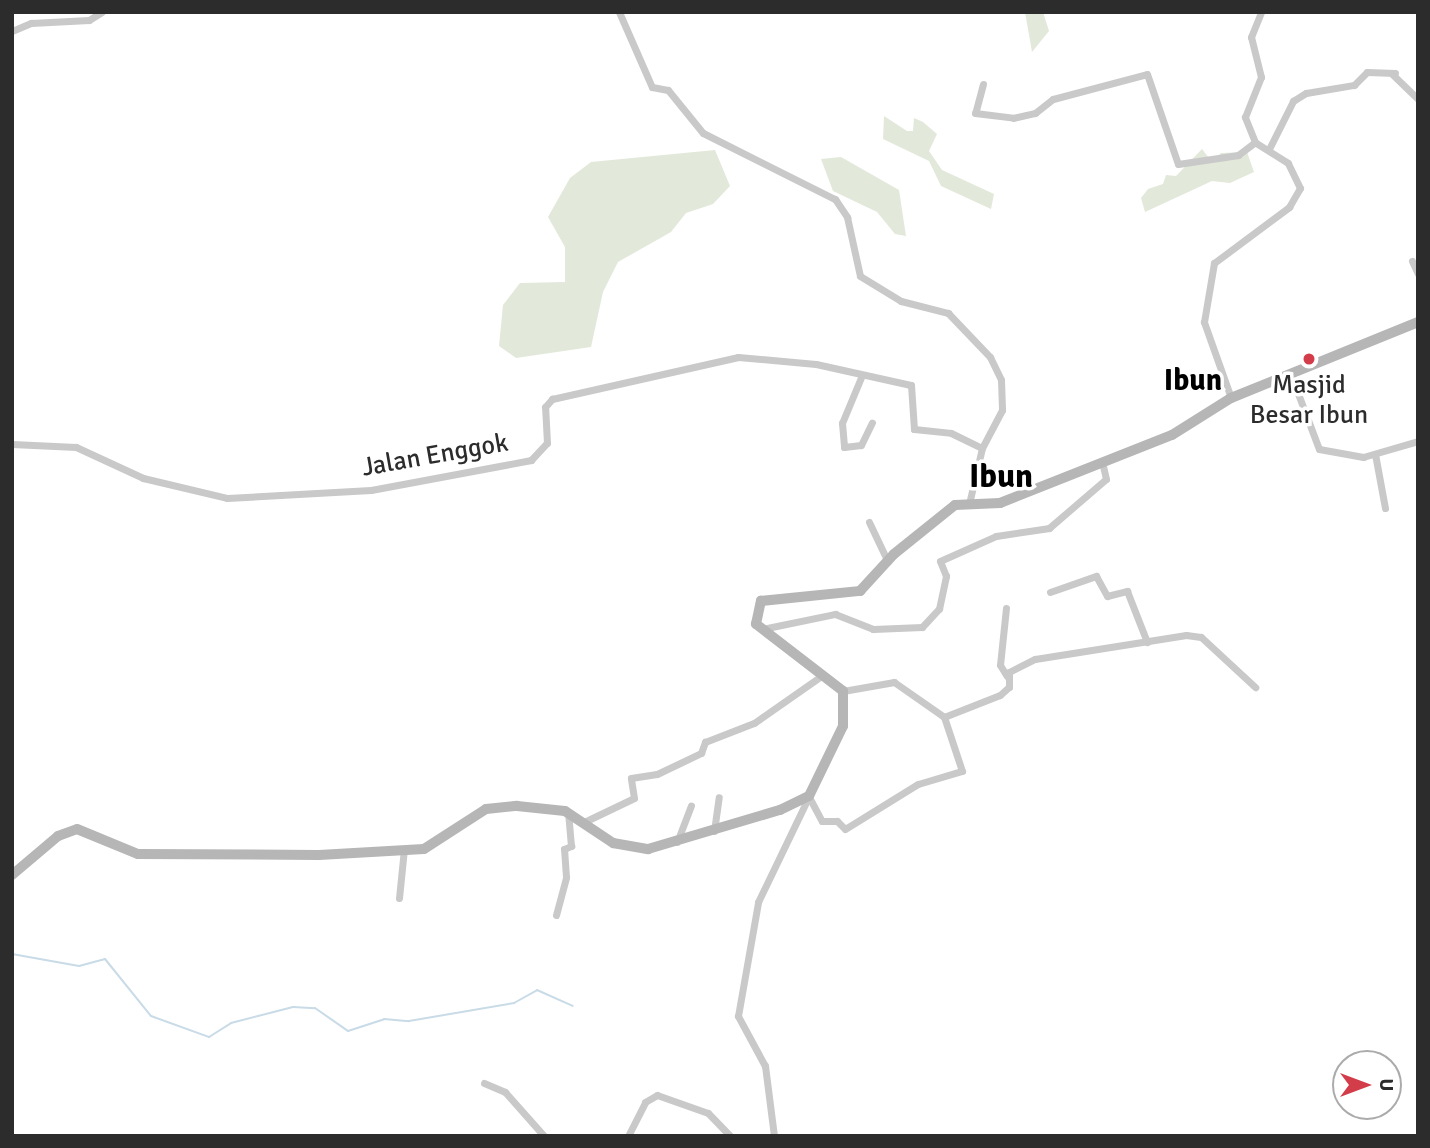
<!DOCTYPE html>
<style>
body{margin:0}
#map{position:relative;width:1430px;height:1148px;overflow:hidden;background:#fff;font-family:Signika,sans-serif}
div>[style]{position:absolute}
.green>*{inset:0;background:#e2e8da}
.stream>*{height:2px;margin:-1px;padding:0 1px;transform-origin:1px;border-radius:1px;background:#c8dbe7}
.minor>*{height:7px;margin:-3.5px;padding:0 3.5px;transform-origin:3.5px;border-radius:3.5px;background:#c9c9c9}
.secondary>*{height:10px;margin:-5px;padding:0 5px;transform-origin:5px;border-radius:5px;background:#b6b6b6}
.dots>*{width:19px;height:19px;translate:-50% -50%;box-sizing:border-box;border:4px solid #fff;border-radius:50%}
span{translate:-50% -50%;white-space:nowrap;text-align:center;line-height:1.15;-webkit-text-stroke:7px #fff;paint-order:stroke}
.poi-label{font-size:26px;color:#2c2c2c}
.street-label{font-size:26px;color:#2c2c2c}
.quarter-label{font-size:30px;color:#000;font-weight:700}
.district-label{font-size:33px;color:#000;font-weight:700}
.frame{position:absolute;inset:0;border:14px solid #2c2c2c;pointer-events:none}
.north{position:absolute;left:1332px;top:1050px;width:70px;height:70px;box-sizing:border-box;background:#fff;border:2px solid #ababab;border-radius:50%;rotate:90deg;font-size:19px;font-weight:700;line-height:28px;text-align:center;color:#2c2c2c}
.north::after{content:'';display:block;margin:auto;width:24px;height:32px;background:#d33d4a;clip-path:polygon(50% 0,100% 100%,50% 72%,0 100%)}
</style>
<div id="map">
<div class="green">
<div style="clip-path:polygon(1025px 12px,1043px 12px,1049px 31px,1032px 52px)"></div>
<div style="clip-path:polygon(884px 116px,907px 131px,913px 131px,914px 118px,923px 122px,937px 134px,929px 151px,942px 170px,994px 194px,991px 209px,941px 186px,929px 161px,883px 139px)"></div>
<div style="clip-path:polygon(1202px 149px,1212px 162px,1221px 153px,1247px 152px,1254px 172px,1230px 183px,1212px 181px,1145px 212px,1141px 198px,1148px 189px,1163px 184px,1166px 175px,1176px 176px)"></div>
<div style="clip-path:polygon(715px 150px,730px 186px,713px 204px,686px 213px,671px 232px,618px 262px,603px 292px,591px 347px,516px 358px,499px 346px,503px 305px,520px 283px,565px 282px,565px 247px,548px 217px,570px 178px,591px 162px)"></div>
<div style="clip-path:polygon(841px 157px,899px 190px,906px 236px,895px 234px,877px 212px,833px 191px,821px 159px)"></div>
</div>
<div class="stream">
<div style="left:12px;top:954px;width:68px;rotate:10.2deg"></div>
<div style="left:79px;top:966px;width:27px;rotate:-15deg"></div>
<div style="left:105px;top:959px;width:73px;rotate:51.1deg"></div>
<div style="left:151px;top:1016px;width:62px;rotate:19.9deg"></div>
<div style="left:209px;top:1037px;width:26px;rotate:-32deg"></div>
<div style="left:231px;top:1023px;width:64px;rotate:-14.5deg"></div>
<div style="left:293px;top:1007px;width:22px;rotate:3deg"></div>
<div style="left:315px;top:1008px;width:40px;rotate:34.9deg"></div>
<div style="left:348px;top:1031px;width:38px;rotate:-18deg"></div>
<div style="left:384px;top:1019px;width:25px;rotate:5deg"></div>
<div style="left:409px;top:1021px;width:107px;rotate:-9.7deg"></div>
<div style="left:514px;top:1003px;width:26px;rotate:-29deg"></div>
<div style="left:537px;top:990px;width:39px;rotate:24deg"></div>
</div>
<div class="minor">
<div style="left:619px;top:12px;width:82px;rotate:66.3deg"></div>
<div style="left:652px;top:87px;width:16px;rotate:11deg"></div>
<div style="left:668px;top:90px;width:55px;rotate:50.9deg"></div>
<div style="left:703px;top:133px;width:148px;rotate:26.6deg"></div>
<div style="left:835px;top:199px;width:22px;rotate:56deg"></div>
<div style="left:847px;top:217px;width:60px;rotate:77.6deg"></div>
<div style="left:860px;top:276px;width:48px;rotate:31.4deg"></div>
<div style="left:901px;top:301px;width:49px;rotate:14.3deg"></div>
<div style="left:948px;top:313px;width:61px;rotate:46.3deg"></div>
<div style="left:990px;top:357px;width:25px;rotate:64deg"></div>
<div style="left:1001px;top:380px;width:30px;rotate:88deg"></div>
<div style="left:1002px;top:410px;width:43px;rotate:117.8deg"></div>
<div style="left:982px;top:448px;width:57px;rotate:103.1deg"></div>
<div style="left:12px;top:31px;width:21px;rotate:-23deg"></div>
<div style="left:31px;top:23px;width:58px;rotate:-3deg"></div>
<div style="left:89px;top:20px;width:15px;rotate:-32deg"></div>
<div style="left:1392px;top:74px;width:36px;rotate:44deg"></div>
<div style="left:983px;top:84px;width:30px;rotate:105deg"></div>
<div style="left:975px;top:113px;width:38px;rotate:7deg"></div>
<div style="left:1013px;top:118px;width:23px;rotate:-13deg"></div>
<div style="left:1035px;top:113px;width:23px;rotate:-38deg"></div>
<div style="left:1053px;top:99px;width:97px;rotate:-14.9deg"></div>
<div style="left:1147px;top:74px;width:95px;rotate:71deg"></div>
<div style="left:1178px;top:164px;width:61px;rotate:-8.5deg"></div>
<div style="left:1238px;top:155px;width:21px;rotate:-37deg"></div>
<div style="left:1269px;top:149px;width:54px;rotate:-63.4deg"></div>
<div style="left:1293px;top:101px;width:15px;rotate:-32deg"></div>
<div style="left:1306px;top:93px;width:49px;rotate:-9.5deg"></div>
<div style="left:1354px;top:85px;width:18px;rotate:-45deg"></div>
<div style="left:1367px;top:72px;width:28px;rotate:2deg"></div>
<div style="left:1412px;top:261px;width:14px;rotate:65deg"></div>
<div style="left:862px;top:375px;width:52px;rotate:112.6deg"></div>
<div style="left:842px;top:423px;width:24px;rotate:85deg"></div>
<div style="left:844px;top:447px;width:17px;rotate:-7deg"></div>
<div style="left:861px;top:445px;width:25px;rotate:-64deg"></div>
<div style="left:1291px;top:375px;width:79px;rotate:69.3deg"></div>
<div style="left:1319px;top:449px;width:45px;rotate:10.3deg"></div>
<div style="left:1363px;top:457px;width:57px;rotate:-16.2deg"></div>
<div style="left:1231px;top:398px;width:81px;rotate:-109.6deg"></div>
<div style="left:1204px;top:322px;width:60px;rotate:-80.4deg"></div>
<div style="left:1214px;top:263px;width:94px;rotate:-36.7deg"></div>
<div style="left:1289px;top:207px;width:22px;rotate:-60deg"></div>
<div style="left:1300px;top:188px;width:28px;rotate:-116deg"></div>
<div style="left:1288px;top:163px;width:39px;rotate:-148deg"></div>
<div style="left:1255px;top:142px;width:27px;rotate:-112deg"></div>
<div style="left:1245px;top:117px;width:43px;rotate:-68.2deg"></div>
<div style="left:1261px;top:77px;width:41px;rotate:-104deg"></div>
<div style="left:1251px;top:37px;width:27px;rotate:-68deg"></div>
<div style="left:12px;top:444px;width:64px;rotate:2.7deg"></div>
<div style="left:76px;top:447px;width:74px;rotate:24.8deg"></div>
<div style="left:143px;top:478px;width:86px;rotate:13.4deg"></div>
<div style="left:227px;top:498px;width:144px;rotate:-3.2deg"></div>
<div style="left:371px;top:490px;width:163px;rotate:-10.6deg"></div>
<div style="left:531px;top:460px;width:23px;rotate:-47deg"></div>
<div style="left:547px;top:443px;width:36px;rotate:-93deg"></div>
<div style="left:545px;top:407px;width:11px;rotate:-49deg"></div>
<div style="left:552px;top:399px;width:191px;rotate:-12.7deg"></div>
<div style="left:738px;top:357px;width:78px;rotate:5.1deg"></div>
<div style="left:816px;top:364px;width:97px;rotate:12.5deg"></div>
<div style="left:911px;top:385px;width:44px;rotate:86.1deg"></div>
<div style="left:914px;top:429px;width:37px;rotate:6deg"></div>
<div style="left:951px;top:433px;width:34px;rotate:26deg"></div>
<div style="left:1375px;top:454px;width:55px;rotate:79.5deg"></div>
<div style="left:869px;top:522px;width:44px;rotate:64.6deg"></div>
<div style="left:1050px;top:592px;width:49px;rotate:-19.2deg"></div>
<div style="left:1096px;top:576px;width:23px;rotate:61deg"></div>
<div style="left:1107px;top:596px;width:21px;rotate:-14deg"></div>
<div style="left:1127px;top:591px;width:55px;rotate:68.6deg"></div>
<div style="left:1006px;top:608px;width:57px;rotate:96deg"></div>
<div style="left:1000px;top:665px;width:13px;rotate:58deg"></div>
<div style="left:762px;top:629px;width:75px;rotate:-11.6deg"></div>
<div style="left:835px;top:614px;width:41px;rotate:21.5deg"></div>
<div style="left:873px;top:629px;width:49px;rotate:-2.3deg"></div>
<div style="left:922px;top:627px;width:25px;rotate:-47deg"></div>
<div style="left:939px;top:609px;width:34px;rotate:-78deg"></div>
<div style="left:946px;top:576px;width:16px;rotate:-112deg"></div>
<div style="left:940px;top:561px;width:61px;rotate:-24.1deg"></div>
<div style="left:996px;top:536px;width:54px;rotate:-8.6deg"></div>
<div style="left:1049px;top:528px;width:75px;rotate:-40.7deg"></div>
<div style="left:1106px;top:479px;width:18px;rotate:-103deg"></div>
<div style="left:843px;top:691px;width:52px;rotate:-10deg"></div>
<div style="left:894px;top:682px;width:61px;rotate:35deg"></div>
<div style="left:944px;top:717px;width:60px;rotate:-21.4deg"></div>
<div style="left:1000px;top:695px;width:12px;rotate:-42deg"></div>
<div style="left:1009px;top:687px;width:15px;rotate:-90deg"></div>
<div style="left:1009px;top:672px;width:29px;rotate:-27deg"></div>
<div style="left:1035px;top:659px;width:153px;rotate:-9deg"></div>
<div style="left:1186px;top:635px;width:15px;rotate:8deg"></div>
<div style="left:1201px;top:637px;width:74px;rotate:42.8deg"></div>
<div style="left:809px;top:797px;width:27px;rotate:62deg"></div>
<div style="left:822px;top:821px;width:15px"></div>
<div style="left:837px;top:821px;width:11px;rotate:45deg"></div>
<div style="left:845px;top:829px;width:86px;rotate:-31.7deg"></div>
<div style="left:918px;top:784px;width:46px;rotate:-16.5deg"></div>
<div style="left:962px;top:771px;width:57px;rotate:-108.4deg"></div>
<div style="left:584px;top:822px;width:55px;rotate:-25.6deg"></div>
<div style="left:634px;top:798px;width:20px;rotate:-99deg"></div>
<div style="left:631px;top:778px;width:26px;rotate:-9deg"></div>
<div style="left:657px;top:774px;width:49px;rotate:-25.5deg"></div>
<div style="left:701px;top:753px;width:12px;rotate:-70deg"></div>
<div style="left:705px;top:742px;width:53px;rotate:-21.2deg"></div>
<div style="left:754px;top:723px;width:80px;rotate:-34.9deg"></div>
<div style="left:714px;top:831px;width:34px;rotate:-82deg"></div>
<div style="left:677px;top:842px;width:39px;rotate:-69deg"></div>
<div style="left:399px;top:898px;width:49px;rotate:-84.2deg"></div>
<div style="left:556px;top:915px;width:39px;rotate:-75deg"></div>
<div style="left:566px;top:877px;width:28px;rotate:-94deg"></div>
<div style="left:564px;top:849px;width:8px;rotate:-23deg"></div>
<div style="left:571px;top:846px;width:34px;rotate:-95deg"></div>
<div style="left:484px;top:1083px;width:23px;rotate:23deg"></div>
<div style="left:505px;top:1092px;width:59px;rotate:48.4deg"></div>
<div style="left:628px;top:1136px;width:38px;rotate:-63deg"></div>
<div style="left:645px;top:1102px;width:14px;rotate:-30deg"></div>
<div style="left:657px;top:1095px;width:54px;rotate:19.4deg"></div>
<div style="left:708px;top:1113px;width:32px;rotate:46deg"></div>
<div style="left:774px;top:1136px;width:71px;rotate:-97.3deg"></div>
<div style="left:765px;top:1066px;width:57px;rotate:-118.4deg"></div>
<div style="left:738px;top:1016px;width:116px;rotate:-80deg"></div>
<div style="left:758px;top:902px;width:118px;rotate:-64.3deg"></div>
</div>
<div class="secondary">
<div style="left:12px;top:875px;width:60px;rotate:-40.3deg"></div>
<div style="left:58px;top:836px;width:20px;rotate:-20deg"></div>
<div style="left:77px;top:829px;width:66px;rotate:22.3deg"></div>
<div style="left:138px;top:854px;width:181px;rotate:0.3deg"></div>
<div style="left:319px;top:855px;width:105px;rotate:-3.3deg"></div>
<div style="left:424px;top:849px;width:74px;rotate:-32.8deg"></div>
<div style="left:486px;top:809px;width:31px;rotate:-6deg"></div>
<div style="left:517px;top:806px;width:48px;rotate:5.9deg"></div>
<div style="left:565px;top:811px;width:58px;rotate:33.7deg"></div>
<div style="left:613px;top:843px;width:36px;rotate:10deg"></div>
<div style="left:648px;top:849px;width:138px;rotate:-16.5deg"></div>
<div style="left:780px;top:810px;width:32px;rotate:-26deg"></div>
<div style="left:809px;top:796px;width:78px;rotate:-64.1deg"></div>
<div style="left:843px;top:726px;width:35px;rotate:-90deg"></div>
<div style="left:843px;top:691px;width:110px;rotate:-142.4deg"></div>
<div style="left:756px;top:624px;width:24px;rotate:-78deg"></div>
<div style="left:761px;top:601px;width:100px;rotate:-5.8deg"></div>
<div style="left:860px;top:591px;width:50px;rotate:-47.4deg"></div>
<div style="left:894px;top:554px;width:78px;rotate:-38.8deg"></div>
<div style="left:955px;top:505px;width:45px;rotate:-2.5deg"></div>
<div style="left:1000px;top:503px;width:185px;rotate:-21.6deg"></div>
<div style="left:1172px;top:435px;width:70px;rotate:-32.1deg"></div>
<div style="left:1231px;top:398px;width:202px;rotate:-22.1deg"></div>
</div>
<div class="dots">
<div style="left:1309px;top:359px;background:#d33d4a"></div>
</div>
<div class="poi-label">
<span style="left:1309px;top:401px">Masjid<br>Besar Ibun</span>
</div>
<div class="street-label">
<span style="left:435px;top:456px;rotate:-10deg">Jalan Enggok</span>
</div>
<div class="quarter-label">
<span style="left:1193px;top:381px">Ibun</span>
</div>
<div class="district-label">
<span style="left:1001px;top:477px">Ibun</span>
</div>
<div class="frame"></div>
<div class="north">U</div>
</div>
